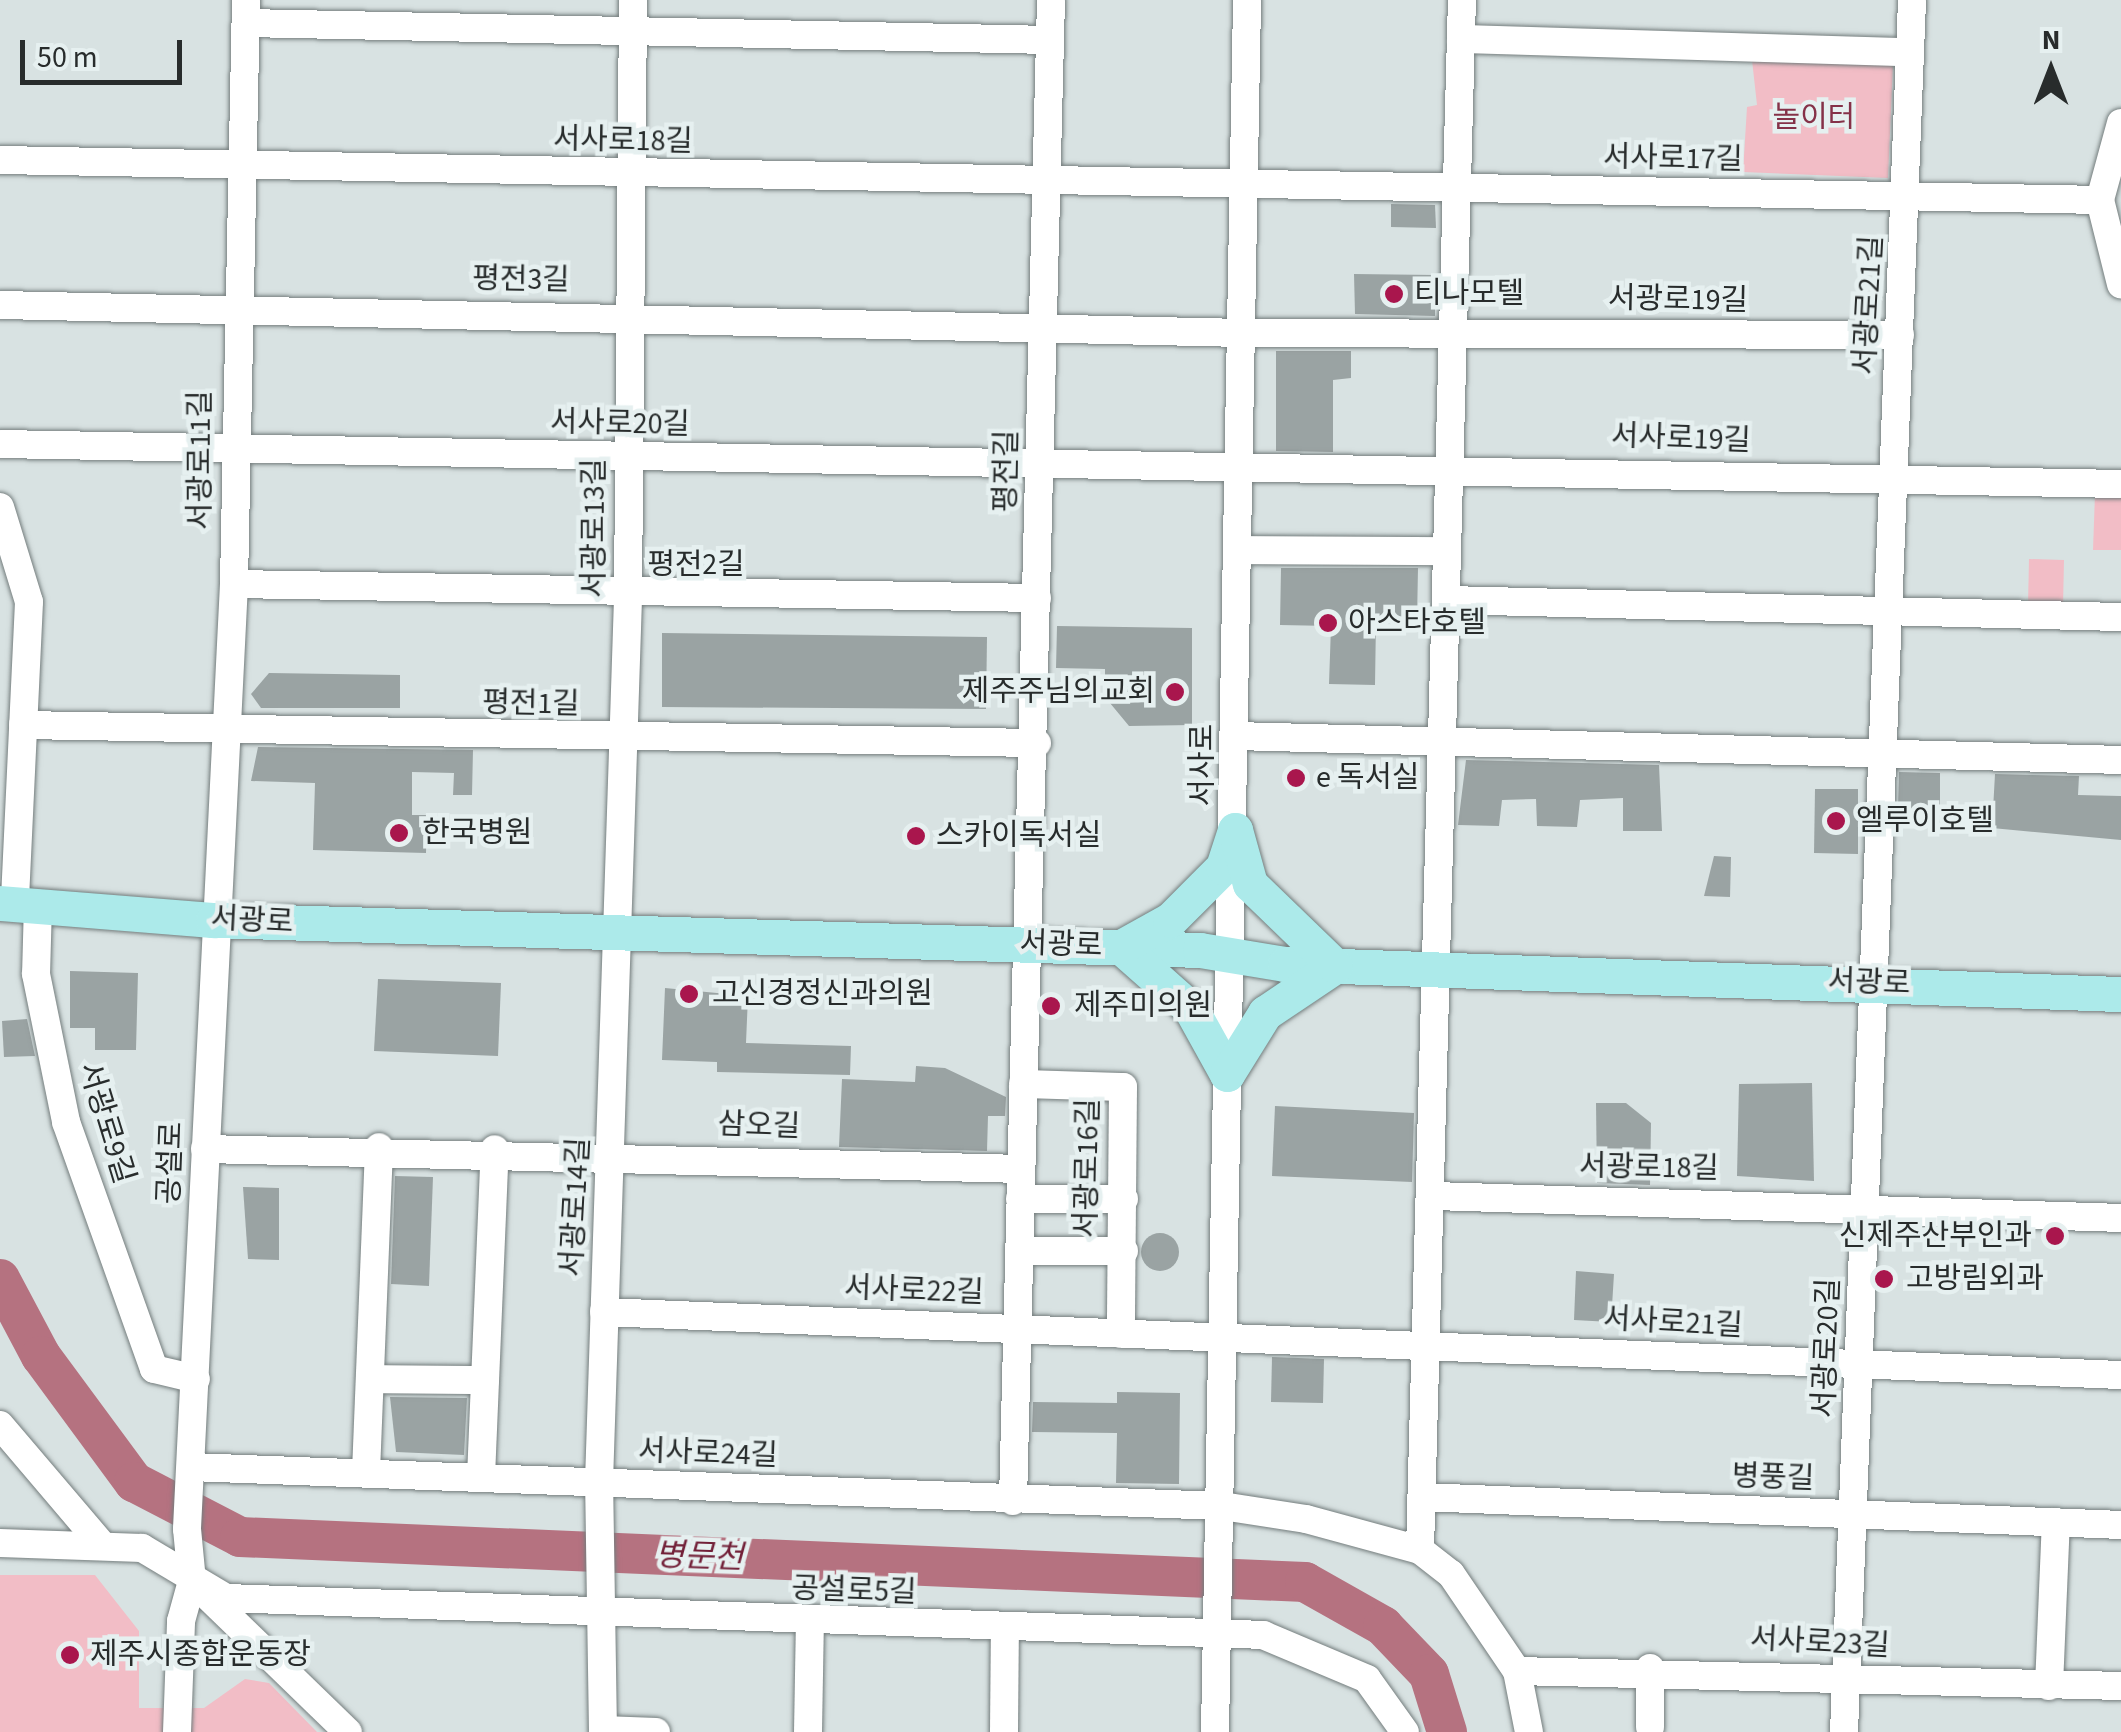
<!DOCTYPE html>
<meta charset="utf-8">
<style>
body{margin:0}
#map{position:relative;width:2121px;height:1732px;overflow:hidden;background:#d8e2e2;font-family:"Source Sans 3","Noto Sans KR",sans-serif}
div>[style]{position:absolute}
.green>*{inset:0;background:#f2bdc6}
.river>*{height:40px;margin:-20px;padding:0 20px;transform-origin:20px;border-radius:20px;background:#b57280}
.building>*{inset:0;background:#9aa3a3}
.round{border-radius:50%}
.roads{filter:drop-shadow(0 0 2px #747d7d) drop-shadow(0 0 2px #747d7d)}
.minor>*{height:28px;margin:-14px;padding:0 14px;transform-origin:14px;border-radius:14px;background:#fff}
.major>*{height:35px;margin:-17.5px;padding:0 17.5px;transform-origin:17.5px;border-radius:17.5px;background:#aceaea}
.dots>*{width:28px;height:28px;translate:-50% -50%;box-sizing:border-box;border:5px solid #e6f0f0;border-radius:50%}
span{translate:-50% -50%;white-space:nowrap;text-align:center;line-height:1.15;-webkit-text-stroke:9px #e6f0f0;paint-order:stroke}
.park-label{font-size:30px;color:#853148}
.street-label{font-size:30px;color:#282c2c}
.poi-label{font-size:30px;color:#282c2c}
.left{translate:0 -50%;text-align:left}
.right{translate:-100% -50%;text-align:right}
.water-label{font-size:32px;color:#722038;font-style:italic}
.north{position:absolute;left:2001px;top:20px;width:100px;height:100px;-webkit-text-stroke:8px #e6f0f0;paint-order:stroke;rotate:0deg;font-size:28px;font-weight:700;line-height:40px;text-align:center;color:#282c2c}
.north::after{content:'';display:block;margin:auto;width:35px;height:45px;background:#282c2c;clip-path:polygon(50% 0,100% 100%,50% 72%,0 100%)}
.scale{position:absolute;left:20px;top:40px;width:162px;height:45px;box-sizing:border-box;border:5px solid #282c2c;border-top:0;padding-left:12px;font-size:30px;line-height:35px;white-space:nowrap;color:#282c2c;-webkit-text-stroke:8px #e6f0f0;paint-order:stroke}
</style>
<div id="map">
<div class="green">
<div style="clip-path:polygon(1752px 60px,1893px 65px,1888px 178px,1743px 172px,1747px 107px,1757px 105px)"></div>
<div style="clip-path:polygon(2095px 494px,2121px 494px,2121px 550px,2093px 550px)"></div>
<div style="clip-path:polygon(2029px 559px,2064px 560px,2063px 606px,2028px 606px)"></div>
<div style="clip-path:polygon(0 1575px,95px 1575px,139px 1631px,139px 1708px,204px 1708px,245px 1679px,269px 1683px,317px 1732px,0 1732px)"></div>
</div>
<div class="river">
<div style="left:0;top:1279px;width:87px;rotate:62deg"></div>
<div style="left:41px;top:1356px;width:157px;rotate:53.6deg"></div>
<div style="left:134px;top:1482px;width:119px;rotate:27.4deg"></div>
<div style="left:240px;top:1537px;width:1066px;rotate:2.42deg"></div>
<div style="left:1305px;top:1582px;width:90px;rotate:29.4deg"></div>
<div style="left:1383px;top:1626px;width:66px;rotate:46.2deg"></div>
<div style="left:1429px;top:1674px;width:61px;rotate:72.8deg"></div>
</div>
<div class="building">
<div style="clip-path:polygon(1391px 204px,1435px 205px,1436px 228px,1391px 227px)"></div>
<div style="clip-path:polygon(1354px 274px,1435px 275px,1435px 316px,1355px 314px)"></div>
<div style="clip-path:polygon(1276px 351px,1351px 351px,1351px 378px,1333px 380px,1333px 452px,1276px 451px)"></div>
<div style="clip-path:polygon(1281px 568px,1418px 568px,1417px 621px,1376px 620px,1375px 685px,1329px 684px,1331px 626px,1280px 625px)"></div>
<div style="clip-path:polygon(1057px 626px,1192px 628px,1192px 725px,1129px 726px,1105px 697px,1105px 669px,1056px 668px)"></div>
<div style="clip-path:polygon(662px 633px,987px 637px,986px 709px,662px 707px)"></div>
<div style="clip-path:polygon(269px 673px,400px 675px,400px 708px,261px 708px,251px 694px)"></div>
<div style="clip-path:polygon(258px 747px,473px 750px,472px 795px,453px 795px,454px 773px,412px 772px,412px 815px,427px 815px,426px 853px,313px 850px,315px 783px,251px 781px)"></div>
<div style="clip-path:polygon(1466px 760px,1659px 765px,1662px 831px,1623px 831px,1623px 798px,1580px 800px,1577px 827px,1537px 826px,1536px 799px,1502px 800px,1499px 826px,1458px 825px)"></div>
<div style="clip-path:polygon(1899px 772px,1940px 773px,1940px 809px,1898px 808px)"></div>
<div style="clip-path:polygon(1995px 774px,2079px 776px,2078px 795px,2121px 796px,2121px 840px,1992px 828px)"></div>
<div style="clip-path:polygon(1815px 789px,1858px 789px,1858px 854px,1814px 853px)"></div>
<div style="clip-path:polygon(1714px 856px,1731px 857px,1730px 897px,1704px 896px)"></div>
<div style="clip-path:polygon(70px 971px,138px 973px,136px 1050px,95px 1050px,95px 1028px,70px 1028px)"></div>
<div style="clip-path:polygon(378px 979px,501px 983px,498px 1056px,374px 1051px)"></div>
<div style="clip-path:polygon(665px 988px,748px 996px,746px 1043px,851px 1046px,850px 1075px,717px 1072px,717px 1062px,662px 1060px)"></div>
<div style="clip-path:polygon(27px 1019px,35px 1056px,4px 1057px,2px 1021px)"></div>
<div style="clip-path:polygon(916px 1066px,945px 1068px,1006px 1097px,1005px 1116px,988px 1116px,987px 1151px,839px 1147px,842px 1079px,915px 1082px)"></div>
<div style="clip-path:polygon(1812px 1083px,1814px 1181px,1737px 1176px,1739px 1084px)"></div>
<div style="clip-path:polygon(1596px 1103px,1626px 1103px,1651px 1123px,1650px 1185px,1597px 1183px)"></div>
<div style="clip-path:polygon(1275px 1106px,1414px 1113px,1412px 1182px,1272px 1176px)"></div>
<div style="clip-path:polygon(395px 1176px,433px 1177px,429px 1286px,391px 1284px)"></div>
<div style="clip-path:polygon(243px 1187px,279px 1188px,279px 1260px,248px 1259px)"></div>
<div class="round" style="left:1141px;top:1233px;width:38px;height:38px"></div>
<div style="clip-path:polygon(1576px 1271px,1614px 1274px,1611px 1322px,1574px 1320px)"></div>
<div style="clip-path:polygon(1272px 1357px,1324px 1359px,1323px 1403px,1271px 1402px)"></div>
<div style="clip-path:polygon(1117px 1392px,1180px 1393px,1179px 1484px,1116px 1483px,1117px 1433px,1032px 1432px,1033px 1402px,1117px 1403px)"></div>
<div style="clip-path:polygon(390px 1397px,467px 1398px,464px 1455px,396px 1452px)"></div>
</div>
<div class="roads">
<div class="minor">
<div style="left:246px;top:0;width:584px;rotate:91.18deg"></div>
<div style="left:234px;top:584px;width:946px;rotate:92.85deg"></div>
<div style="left:187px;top:1529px;width:52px;rotate:84.5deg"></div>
<div style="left:192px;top:1581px;width:217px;rotate:44.1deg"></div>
<div style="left:246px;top:23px;width:804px;rotate:1.21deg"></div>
<div style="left:1461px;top:39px;width:449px;rotate:1.7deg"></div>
<div style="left:2121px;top:123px;width:80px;rotate:105.3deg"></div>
<div style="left:2100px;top:200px;width:87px;rotate:76deg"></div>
<div style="left:0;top:160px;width:2100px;rotate:1.09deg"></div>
<div style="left:0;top:305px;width:1239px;rotate:1.29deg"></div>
<div style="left:1239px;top:333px;width:661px;rotate:0.17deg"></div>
<div style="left:0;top:444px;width:2121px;rotate:1.08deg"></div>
<div style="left:0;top:507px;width:99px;rotate:73deg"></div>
<div style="left:29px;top:602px;width:302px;rotate:92.7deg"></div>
<div style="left:1238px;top:550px;width:208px;rotate:0.3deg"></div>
<div style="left:234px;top:584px;width:803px;rotate:1deg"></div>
<div style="left:1448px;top:600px;width:673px;rotate:1.45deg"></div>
<div style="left:23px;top:725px;width:1014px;rotate:1.02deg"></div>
<div style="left:1235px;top:736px;width:886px;rotate:1.55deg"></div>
<div style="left:38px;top:904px;width:70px;rotate:91.6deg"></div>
<div style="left:36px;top:974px;width:151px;rotate:78.5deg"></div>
<div style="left:66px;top:1122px;width:262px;rotate:70.4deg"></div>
<div style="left:154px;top:1369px;width:43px;rotate:13.4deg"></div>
<div style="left:1023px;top:1084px;width:100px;rotate:1.7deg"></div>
<div style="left:1123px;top:1087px;width:247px;rotate:90.5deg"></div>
<div style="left:205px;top:1149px;width:816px;rotate:1.4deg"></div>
<div style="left:1434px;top:1196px;width:687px;rotate:1.83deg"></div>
<div style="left:1020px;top:1199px;width:104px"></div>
<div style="left:1020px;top:1251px;width:104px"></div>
<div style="left:604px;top:1312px;width:1518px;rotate:2.38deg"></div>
<div style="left:370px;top:1379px;width:115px;rotate:0.5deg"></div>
<div style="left:0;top:1425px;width:157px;rotate:49.6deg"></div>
<div style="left:191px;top:1467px;width:1032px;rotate:2.17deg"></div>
<div style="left:1222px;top:1506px;width:85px;rotate:8.8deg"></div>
<div style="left:1306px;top:1519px;width:118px;rotate:15.2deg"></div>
<div style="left:1420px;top:1550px;width:39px;rotate:38deg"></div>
<div style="left:1451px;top:1574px;width:117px;rotate:55.8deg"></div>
<div style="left:1517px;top:1671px;width:62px;rotate:78.9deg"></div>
<div style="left:366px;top:1472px;width:325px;rotate:-87.7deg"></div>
<div style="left:481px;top:1477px;width:328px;rotate:-87.6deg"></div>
<div style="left:1422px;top:1497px;width:700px;rotate:2.29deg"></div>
<div style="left:1013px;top:1501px;width:1501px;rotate:-88.55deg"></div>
<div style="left:0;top:1543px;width:142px;rotate:2deg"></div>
<div style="left:142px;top:1548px;width:98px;rotate:30.8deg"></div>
<div style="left:226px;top:1598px;width:1038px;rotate:2.04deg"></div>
<div style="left:1263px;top:1635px;width:113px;rotate:22.9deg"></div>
<div style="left:1367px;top:1679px;width:65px;rotate:54.4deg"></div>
<div style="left:1420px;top:1550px;width:1551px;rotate:-88.45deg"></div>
<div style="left:1650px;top:1668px;width:59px;rotate:90deg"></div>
<div style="left:1517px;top:1671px;width:604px;rotate:1.42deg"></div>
<div style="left:2049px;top:1686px;width:164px;rotate:-87.6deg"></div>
<div style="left:603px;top:1730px;width:53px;rotate:2.2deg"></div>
<div style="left:177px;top:1732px;width:111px;rotate:-87.9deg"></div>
<div style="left:181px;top:1621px;width:41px;rotate:-74.6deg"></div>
<div style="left:603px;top:1732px;width:250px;rotate:-90.9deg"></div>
<div style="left:599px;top:1482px;width:885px;rotate:-88.12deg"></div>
<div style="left:628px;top:597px;width:597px;rotate:-89.52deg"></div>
<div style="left:808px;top:1732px;width:110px;rotate:-89deg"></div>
<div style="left:1004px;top:1732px;width:105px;rotate:-89.5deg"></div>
<div style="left:1215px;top:1732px;width:1732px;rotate:-88.94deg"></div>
<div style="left:1844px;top:1732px;width:1733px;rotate:-87.75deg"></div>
</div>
<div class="major">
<div style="left:0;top:903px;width:214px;rotate:4.6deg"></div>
<div style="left:213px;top:920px;width:987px;rotate:1.74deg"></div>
<div style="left:1200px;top:950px;width:86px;rotate:9.4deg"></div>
<div style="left:1285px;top:964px;width:837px;rotate:2.06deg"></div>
<div style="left:1227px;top:1074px;width:74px;rotate:-119deg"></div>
<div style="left:1191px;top:1009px;width:94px;rotate:-138.5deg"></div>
<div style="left:1121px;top:947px;width:56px;rotate:-28.9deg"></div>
<div style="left:1170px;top:920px;width:75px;rotate:-45deg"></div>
<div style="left:1223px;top:867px;width:39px;rotate:-72deg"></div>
<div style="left:1227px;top:1074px;width:72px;rotate:-58.1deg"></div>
<div style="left:1265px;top:1013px;width:84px;rotate:-33.9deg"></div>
<div style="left:1335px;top:966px;width:118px;rotate:-136deg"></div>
<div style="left:1250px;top:884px;width:56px;rotate:-105.5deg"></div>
</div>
</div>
<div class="dots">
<div style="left:1394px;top:294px;background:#a9164d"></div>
<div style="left:1328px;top:623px;background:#a9164d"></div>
<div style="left:1175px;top:692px;background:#a9164d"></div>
<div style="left:1296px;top:778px;background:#a9164d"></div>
<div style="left:1836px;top:821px;background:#a9164d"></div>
<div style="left:399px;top:833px;background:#a9164d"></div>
<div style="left:916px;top:836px;background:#a9164d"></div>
<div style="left:689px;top:994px;background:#a9164d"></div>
<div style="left:1051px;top:1006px;background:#a9164d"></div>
<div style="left:2055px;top:1236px;background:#a9164d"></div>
<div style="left:1884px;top:1279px;background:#a9164d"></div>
<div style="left:70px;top:1655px;background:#a9164d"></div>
</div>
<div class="park-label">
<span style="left:1814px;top:118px">놀이터</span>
</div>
<div class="street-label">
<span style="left:623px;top:141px;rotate:1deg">서사로18길</span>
<span style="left:1673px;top:159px;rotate:1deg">서사로17길</span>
<span style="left:521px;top:280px;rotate:1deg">평전3길</span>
<span style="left:1678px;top:300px;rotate:1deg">서광로19길</span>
<span style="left:1869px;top:305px;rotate:-87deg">서광로21길</span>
<span style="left:620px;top:424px;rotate:1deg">서사로20길</span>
<span style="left:1681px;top:439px;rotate:2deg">서사로19길</span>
<span style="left:201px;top:460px;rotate:-90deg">서광로11길</span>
<span style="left:1007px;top:471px;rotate:-89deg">평전길</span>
<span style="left:595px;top:528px;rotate:-90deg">서광로13길</span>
<span style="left:696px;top:565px">평전2길</span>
<span style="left:531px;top:704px;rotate:1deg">평전1길</span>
<span style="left:1203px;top:765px;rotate:-90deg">서사로</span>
<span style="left:252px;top:921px;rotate:3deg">서광로</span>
<span style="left:1061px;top:945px;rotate:2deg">서광로</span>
<span style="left:1869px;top:983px;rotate:2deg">서광로</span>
<span style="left:106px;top:1123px;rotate:73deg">서광로9길</span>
<span style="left:759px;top:1126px;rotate:2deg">삼오길</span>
<span style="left:171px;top:1163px;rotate:-88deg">공설로</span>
<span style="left:1088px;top:1168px;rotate:-89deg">서광로16길</span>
<span style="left:1649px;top:1168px;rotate:1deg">서광로18길</span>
<span style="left:576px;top:1207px;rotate:-87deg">서광로14길</span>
<span style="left:914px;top:1291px;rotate:2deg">서사로22길</span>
<span style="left:1673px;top:1323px;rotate:3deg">서사로21길</span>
<span style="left:1827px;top:1348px;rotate:-88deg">서광로20길</span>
<span style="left:708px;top:1454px;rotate:2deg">서사로24길</span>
<span style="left:1773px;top:1478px;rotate:2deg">병풍길</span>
<span style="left:854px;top:1591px;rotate:2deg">공설로5길</span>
<span style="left:1820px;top:1643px;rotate:3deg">서사로23길</span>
</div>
<div class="poi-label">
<span class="left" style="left:1414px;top:294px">티나모텔</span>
<span class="left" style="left:1348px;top:623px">아스타호텔</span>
<span class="right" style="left:1155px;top:692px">제주주님의교회</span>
<span class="left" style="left:1316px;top:778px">e 독서실</span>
<span class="left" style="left:1856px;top:821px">엘루이호텔</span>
<span class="left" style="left:422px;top:833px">한국병원</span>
<span class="left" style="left:936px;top:836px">스카이독서실</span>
<span class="left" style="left:712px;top:994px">고신경정신과의원</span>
<span class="left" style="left:1074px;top:1006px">제주미의원</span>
<span class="right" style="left:2032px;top:1236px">신제주산부인과</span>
<span class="left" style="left:1906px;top:1279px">고방림외과</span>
<span class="left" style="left:90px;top:1655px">제주시종합운동장</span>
</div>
<div class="water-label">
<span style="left:699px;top:1557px;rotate:2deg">병문천</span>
</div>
<div class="north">N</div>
<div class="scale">50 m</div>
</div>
